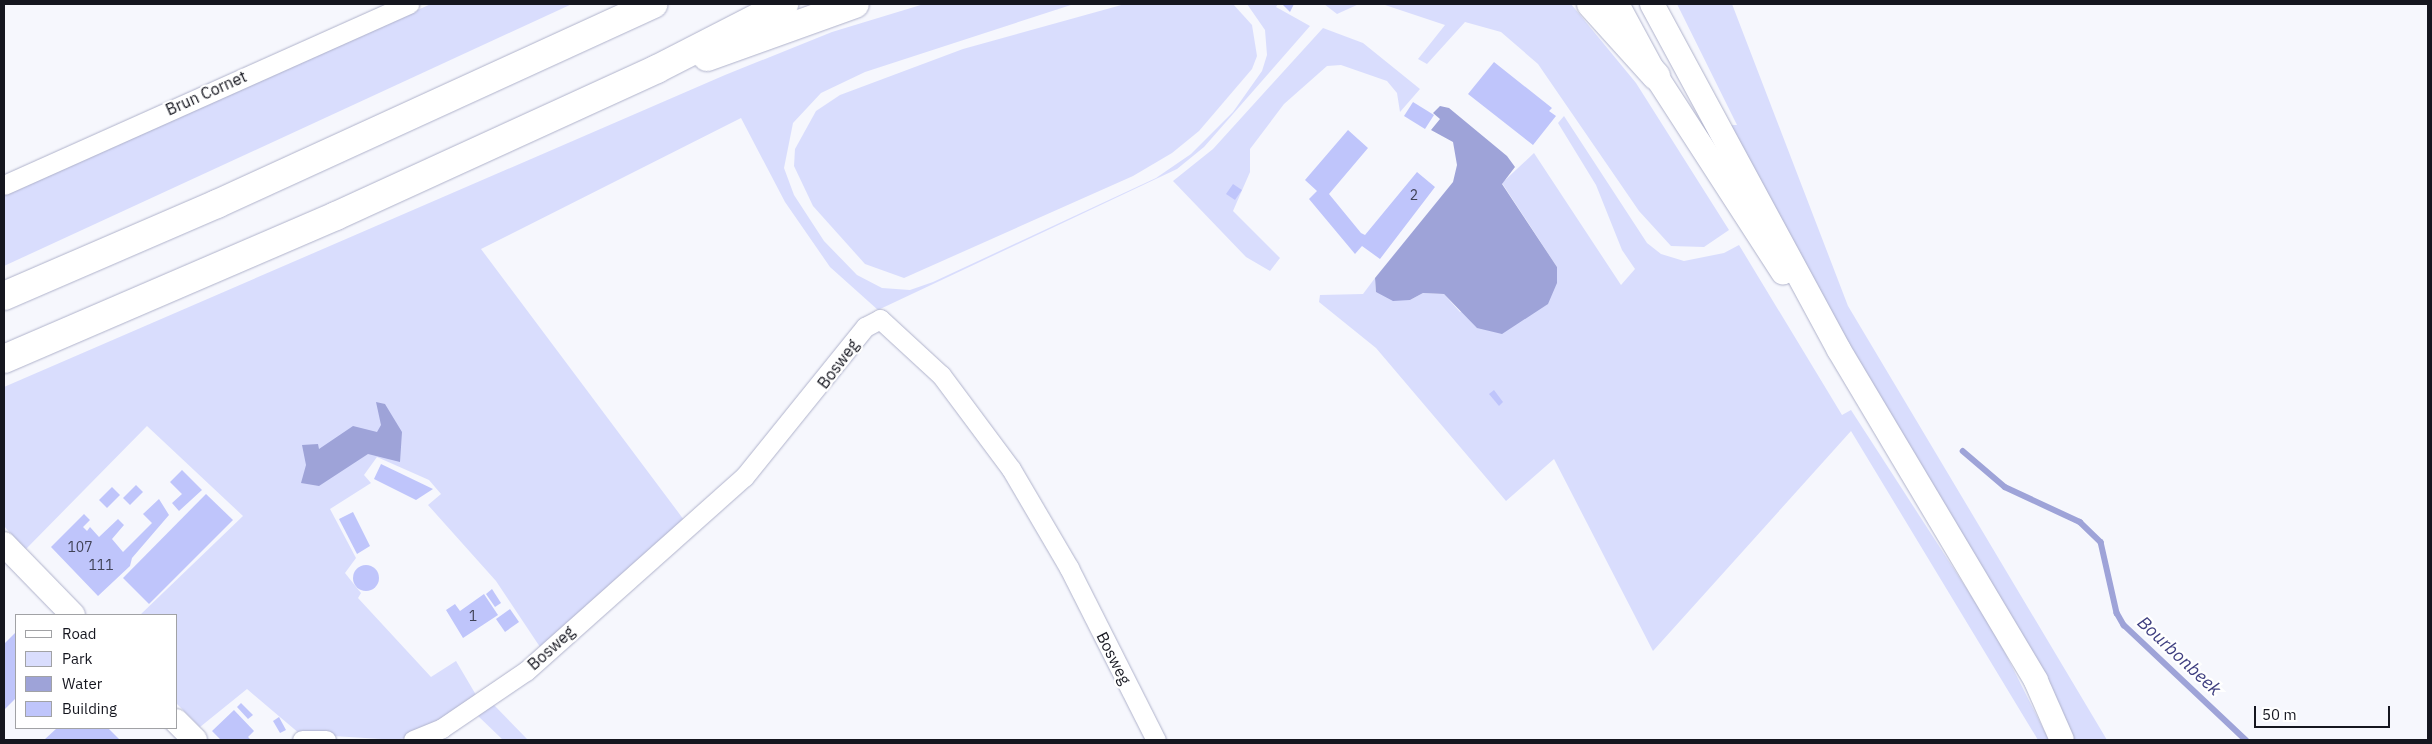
<!DOCTYPE html>
<style>
body{margin:0}
#map{position:relative;width:2432px;height:744px;overflow:hidden;background:#f6f7fd;font-family:"IBM Plex Sans",sans-serif}
div>[style]{position:absolute}
.green>*{inset:0;background:#d9ddfd}
.water>*{inset:0;background:#9ea3d8}
.stream>*{height:5.5px;margin:-2.75px;padding:0 2.75px;transform-origin:2.75px;border-radius:2.75px;background:#9ea3d8}
.building>*{inset:0;background:#bfc5fb}
.round{border-radius:50%}
.roads{filter:drop-shadow(0 0 1px #afb2cb) drop-shadow(0 0 1px #afb2cb)}
.minor>*{height:19px;margin:-9.5px;padding:0 9.5px;transform-origin:9.5px;border-radius:9.5px;background:#fff}
.major>*{height:24px;margin:-12px;padding:0 12px;transform-origin:12px;border-radius:12px;background:#fff}
.highway>*{height:28px;margin:-14px;padding:0 14px;transform-origin:14px;border-radius:14px;background:#fff}
span{translate:-50% -50%;white-space:nowrap;text-align:center;line-height:1.15;-webkit-text-stroke:4.5px #fff;paint-order:stroke}
.number-label{font-size:14px;color:#404256}
.number-label span{-webkit-text-stroke-width:0}
.street-label{font-size:16px;color:#15161f}
.water-label{font-size:18px;color:#3f3f80;font-style:italic}
.frame{position:absolute;inset:0;border:5px solid #15161f;pointer-events:none}
.legend{position:absolute;left:15px;top:614px;width:162px;height:115px;box-sizing:border-box;background:#fff;border:1px solid #a1a2a5;margin:0;padding:6px 9px;list-style:none;font-size:15px;color:#15161f}
.legend li{display:flex;align-items:center;gap:10px;height:25px}
.legend b{width:25px;border:1px solid #a1a2a5}
.scale{position:absolute;left:2254px;top:706px;width:136px;height:22px;box-sizing:border-box;border:2px solid #15161f;border-top:0;padding-left:6px;font-size:15px;line-height:18px;white-space:nowrap;color:#15161f;-webkit-text-stroke:4px #fff;paint-order:stroke}
</style>
<div id="map">
<div class="green">
<div style="clip-path:polygon(431px 4px,572px 4px,4px 266px,4px 194px)"></div>
<div style="clip-path:polygon(924px 4px,1074px 4px,865px 72px,821px 93px,793px 123px,784px 168px,794px 195px,824px 241px,857px 275px,882px 288px,910px 290px,933px 282px,1156px 178px,1191px 154px,1233px 112px,1262px 71px,1267px 55px,1265px 30px,1247px 4px,1278px 4px,1276px 7px,1310px 26px,1204px 147px,1177px 169px,878px 310px,830px 267px,785px 202px,741px 118px,481px 249px,684px 520px,540px 647px,496px 581px,428px 505px,441px 494px,429px 480px,377px 457px,364px 475px,371px 483px,330px 509px,356px 558px,345px 573px,361px 593px,358px 598px,431px 677px,456px 661px,479px 700px,422px 732px,398px 740px,300px 734px,247px 689px,200px 727px,176px 703px,176px 615px,140px 615px,243px 516px,147px 426px,25px 550px,4px 526px,4px 387px,725px 75px,832px 32px)"></div>
<div style="clip-path:polygon(1125px 4px,1233px 4px,1252px 25px,1257px 56px,1252px 69px,1199px 131px,1172px 153px,1133px 176px,904px 278px,865px 264px,813px 206px,794px 166px,795px 149px,816px 111px,840px 95px,963px 49px)"></div>
<div style="clip-path:polygon(1324px 4px,1359px 4px,1337px 14px)"></div>
<div style="clip-path:polygon(1382px 4px,1571px 4px,1636px 83px,1729px 230px,1704px 247px,1671px 246px,1639px 211px,1538px 64px,1501px 32px,1465px 22px,1427px 64px,1418px 59px,1445px 25px)"></div>
<div style="clip-path:polygon(1677px 4px,1732px 4px,1848px 306px,2107px 740px,2073px 740px,2051px 688px,1857px 358px,1728px 125px,1737px 125px)"></div>
<div style="clip-path:polygon(1323px 28px,1363px 43px,1420px 89px,1400px 112px,1397px 93px,1387px 81px,1341px 65px,1327px 66px,1284px 104px,1250px 149px,1250px 172px,1233px 211px,1280px 258px,1270px 271px,1246px 257px,1173px 181px,1213px 149px)"></div>
<div style="clip-path:polygon(1564px 116px,1647px 243px,1661px 254px,1684px 261px,1724px 253px,1739px 245px,1842px 415px,1851px 410px,1994px 631px,2049px 740px,2038px 740px,1851px 431px,1653px 651px,1554px 459px,1506px 501px,1376px 348px,1319px 302px,1320px 295px,1363px 294px,1375px 278px,1376px 292px,1410px 300px,1423px 293px,1444px 294px,1460px 312px,1557px 267px,1502px 183px,1534px 153px,1621px 285px,1635px 269px,1622px 250px,1596px 185px,1558px 123px)"></div>
<div style="clip-path:polygon(493px 704px,528px 740px,503px 740px,476px 714px)"></div>
</div>
<div class="water">
<div style="clip-path:polygon(1440px 106px,1449px 108px,1507px 156px,1515px 167px,1502px 184px,1557px 267px,1557px 283px,1548px 304px,1502px 334px,1477px 328px,1444px 294px,1423px 293px,1410px 300px,1393px 301px,1376px 292px,1375px 278px,1453px 182px,1457px 165px,1453px 142px,1431px 130px,1440px 119px,1433px 113px)"></div>
<div style="clip-path:polygon(376px 402px,385px 404px,402px 432px,400px 462px,368px 454px,319px 486px,301px 483px,306px 465px,302px 445px,318px 444px,319px 449px,353px 426px,377px 432px,381px 425px)"></div>
</div>
<div class="stream">
<div style="left:1963px;top:451px;width:55px;rotate:40.6deg"></div>
<div style="left:2005px;top:487px;width:83px;rotate:25deg"></div>
<div style="left:2080px;top:522px;width:29px;rotate:44deg"></div>
<div style="left:2101px;top:542px;width:73px;rotate:77.3deg"></div>
<div style="left:2117px;top:613px;width:14px;rotate:60deg"></div>
<div style="left:2124px;top:625px;width:168px;rotate:43.3deg"></div>
</div>
<div class="building">
<div style="clip-path:polygon(1282px 4px,1294px 4px,1290px 12px)"></div>
<div style="clip-path:polygon(1494px 62px,1552px 108px,1549px 111px,1556px 116px,1533px 145px,1468px 94px)"></div>
<div style="clip-path:polygon(1413px 102px,1434px 115px,1425px 129px,1404px 116px)"></div>
<div style="clip-path:polygon(1348px 130px,1368px 148px,1329px 194px,1361px 233px,1365px 235px,1417px 172px,1435px 187px,1380px 259px,1362px 246px,1355px 254px,1309px 199px,1317px 191px,1305px 180px)"></div>
<div style="clip-path:polygon(1233px 184px,1242px 190px,1235px 200px,1226px 194px)"></div>
<div style="clip-path:polygon(1494px 390px,1503px 402px,1499px 406px,1489px 394px)"></div>
<div style="clip-path:polygon(381px 464px,433px 489px,416px 500px,374px 479px)"></div>
<div style="clip-path:polygon(182px 470px,202px 490px,179px 511px,172px 503px,182px 494px,170px 482px)"></div>
<div style="clip-path:polygon(136px 485px,143px 492px,130px 505px,123px 498px)"></div>
<div style="clip-path:polygon(112px 487px,120px 495px,107px 508px,99px 500px)"></div>
<div style="clip-path:polygon(206px 494px,233px 520px,149px 604px,123px 578px)"></div>
<div style="clip-path:polygon(159px 499px,169px 515px,132px 558px,130px 566px,98px 596px,51px 547px,84px 514px,90px 520px,83px 527px,87px 531px,90px 527px,99px 537px,118px 519px,124px 525px,112px 539px,123px 552px,152px 523px,143px 514px)"></div>
<div style="clip-path:polygon(353px 512px,370px 546px,357px 554px,339px 519px)"></div>
<div class="round" style="left:353px;top:565px;width:26px;height:26px"></div>
<div style="clip-path:polygon(492px 589px,501px 603px,495px 607px,486px 594px)"></div>
<div style="clip-path:polygon(484px 594px,498px 615px,463px 638px,446px 610px,455px 604px,460px 611px)"></div>
<div style="clip-path:polygon(510px 609px,519px 622px,505px 632px,496px 619px)"></div>
<div style="clip-path:polygon(16px 632px,16px 698px,4px 710px,4px 644px)"></div>
<div style="clip-path:polygon(241px 703px,253px 715px,248px 719px,237px 707px)"></div>
<div style="clip-path:polygon(234px 710px,254px 731px,248px 737px,251px 740px,221px 740px,212px 731px)"></div>
<div style="clip-path:polygon(279px 717px,286px 730px,280px 733px,273px 721px)"></div>
<div style="clip-path:polygon(57px 728px,108px 728px,120px 740px,44px 740px)"></div>
</div>
<div class="roads">
<div class="minor">
<div style="left:4px;top:185px;width:444px;rotate:-24.1deg"></div>
<div style="left:302px;top:740px;width:24px"></div>
<div style="left:413px;top:740px;width:31px;rotate:-22deg"></div>
<div style="left:442px;top:728px;width:102px;rotate:-34.2deg"></div>
<div style="left:526px;top:671px;width:292px;rotate:-41.7deg"></div>
<div style="left:744px;top:477px;width:193px;rotate:-51.1deg"></div>
<div style="left:865px;top:327px;width:17px;rotate:-28deg"></div>
<div style="left:880px;top:319px;width:83px;rotate:42.6deg"></div>
<div style="left:941px;top:375px;width:117px;rotate:53.3deg"></div>
<div style="left:1011px;top:469px;width:115px;rotate:59.6deg"></div>
<div style="left:1069px;top:568px;width:193px;rotate:63.2deg"></div>
</div>
<div class="major">
<div style="left:1617px;top:4px;width:82px;rotate:61.6deg"></div>
<div style="left:1656px;top:76px;width:234px;rotate:57.1deg"></div>
<div style="left:1652px;top:4px;width:393px;rotate:61.6deg"></div>
<div style="left:1839px;top:350px;width:385px;rotate:59.2deg"></div>
<div style="left:2036px;top:681px;width:64px;rotate:66.2deg"></div>
<div style="left:4px;top:544px;width:99px;rotate:45.8deg"></div>
<div style="left:176px;top:721px;width:27px;rotate:45deg"></div>
</div>
<div class="highway">
<div style="left:1591px;top:4px;width:97px;rotate:47.9deg"></div>
<div style="left:707px;top:57px;width:157px;rotate:-19.7deg"></div>
<div style="left:4px;top:296px;width:232px;rotate:-23.4deg"></div>
<div style="left:217px;top:204px;width:480px;rotate:-24.6deg"></div>
<div style="left:4px;top:359px;width:361px;rotate:-23.3deg"></div>
<div style="left:336px;top:216px;width:353px;rotate:-24.6deg"></div>
<div style="left:657px;top:69px;width:143px;rotate:-27.1deg"></div>
</div>
</div>
<div class="number-label">
<span style="left:1414px;top:195px">2</span>
<span style="left:80px;top:547px">107</span>
<span style="left:101px;top:565px">111</span>
<span style="left:473px;top:616px">1</span>
</div>
<div class="street-label">
<span style="left:206px;top:93px;rotate:-24deg">Brun Cornet</span>
<span style="left:838px;top:364px;rotate:-53deg">Bosweg</span>
<span style="left:551px;top:648px;rotate:-42deg">Bosweg</span>
<span style="left:1114px;top:658px;rotate:63deg">Bosweg</span>
</div>
<div class="water-label">
<span style="left:2179px;top:656px;rotate:43deg">Bourbonbeek</span>
</div>
<div class="frame"></div>
<ul class="legend">
<li><b style="height:6px;background:#fff"></b>Road</li>
<li><b style="height:14px;background:#d9ddfd"></b>Park</li>
<li><b style="height:14px;background:#9ea3d8"></b>Water</li>
<li><b style="height:14px;background:#bfc5fb"></b>Building</li>
</ul>
<div class="scale">50 m</div>
</div>
